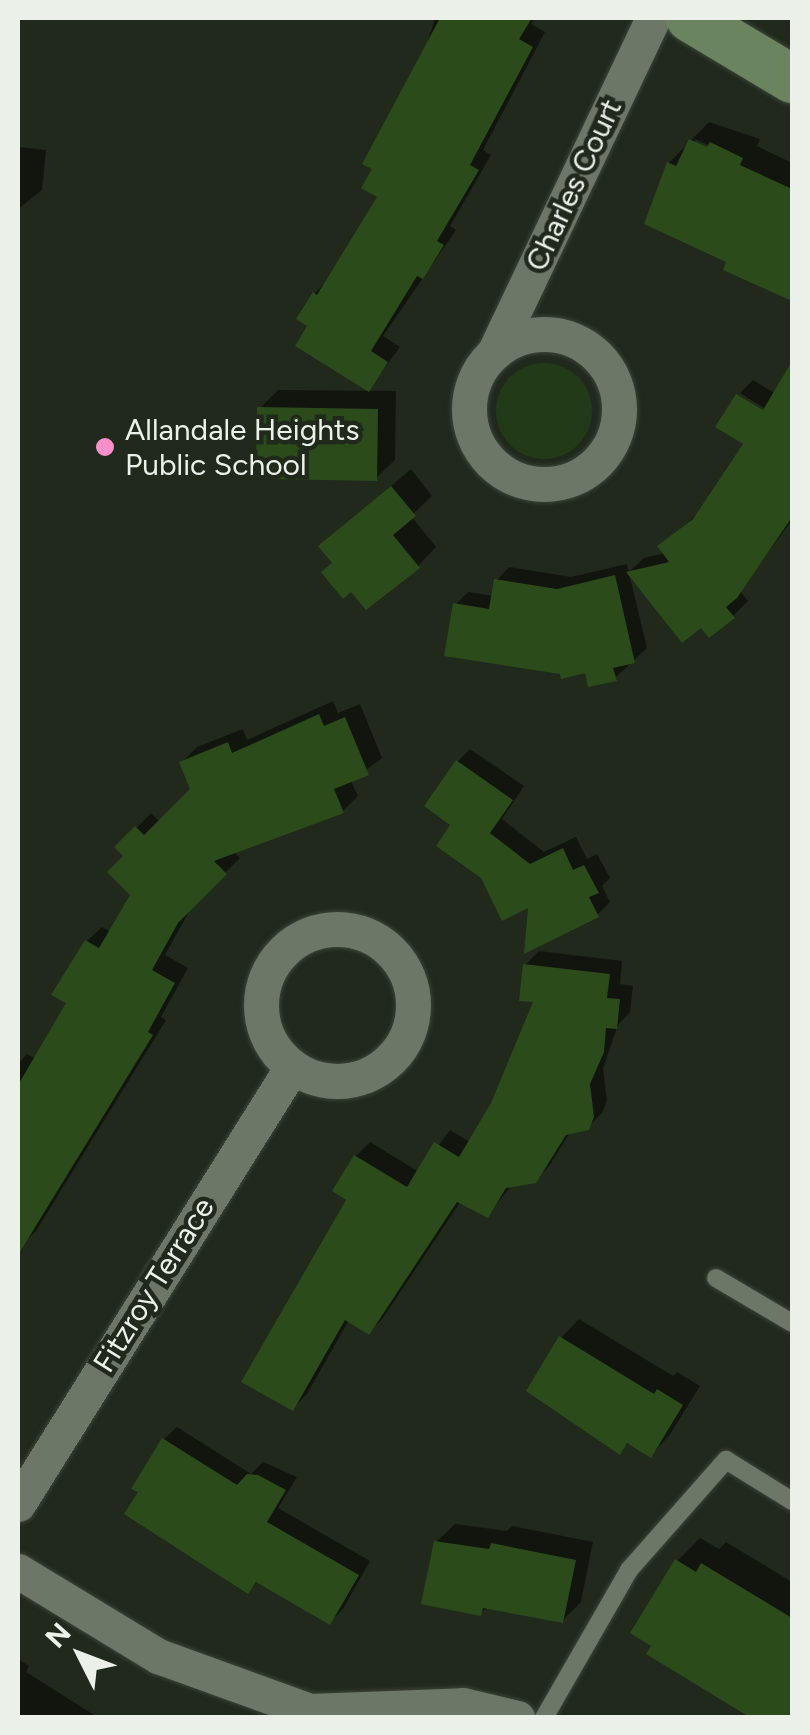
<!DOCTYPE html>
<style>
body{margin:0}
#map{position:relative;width:810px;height:1735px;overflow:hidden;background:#20291c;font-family:Figtree,sans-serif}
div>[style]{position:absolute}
.green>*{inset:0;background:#233a18}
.round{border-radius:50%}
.shadow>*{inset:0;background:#0007}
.building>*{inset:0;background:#2b4b1b}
.roads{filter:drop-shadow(0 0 2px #3c4338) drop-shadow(0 0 2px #3c4338)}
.lane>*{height:18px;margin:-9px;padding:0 9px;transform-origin:9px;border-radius:9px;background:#6c7768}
.street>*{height:35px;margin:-17.5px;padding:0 17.5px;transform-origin:17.5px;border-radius:17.5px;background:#6c7768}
.street>.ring{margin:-17.5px;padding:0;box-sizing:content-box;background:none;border:35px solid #6c7768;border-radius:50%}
.secondary>*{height:48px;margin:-24px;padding:0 24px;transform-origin:24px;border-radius:24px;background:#6b8460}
.dots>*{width:28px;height:28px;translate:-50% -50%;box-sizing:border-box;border:5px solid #20291c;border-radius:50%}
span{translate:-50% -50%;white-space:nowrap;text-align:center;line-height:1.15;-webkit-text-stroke:9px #20291c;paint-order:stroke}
.street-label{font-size:30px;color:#ebf1e8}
.poi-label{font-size:30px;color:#ebf1e8}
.left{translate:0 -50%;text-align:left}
.frame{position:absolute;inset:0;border:20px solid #ebf1e8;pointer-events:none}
.north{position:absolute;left:30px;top:1605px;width:100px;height:100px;-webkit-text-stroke:8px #20291c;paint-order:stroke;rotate:312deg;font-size:28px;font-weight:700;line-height:40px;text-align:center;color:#ebf1e8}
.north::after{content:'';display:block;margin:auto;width:35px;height:45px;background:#ebf1e8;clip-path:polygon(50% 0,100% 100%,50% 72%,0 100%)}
</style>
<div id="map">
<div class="green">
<div class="round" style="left:496px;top:363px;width:96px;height:96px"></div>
</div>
<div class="shadow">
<div style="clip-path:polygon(435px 18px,535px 18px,531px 24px,545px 32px,483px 150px,491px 155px,450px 226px,456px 230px,383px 336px,400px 347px,369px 389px,310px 325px,315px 293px,329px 279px,380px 196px)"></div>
<div style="clip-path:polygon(evenodd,709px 122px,760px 139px,757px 146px,792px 163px,792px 299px,726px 269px,730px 261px,669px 163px,709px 122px,695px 139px,719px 150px,695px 144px,695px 139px)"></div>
<div style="clip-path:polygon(18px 147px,46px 150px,42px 190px,18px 209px)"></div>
<div style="clip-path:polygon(792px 371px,792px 520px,740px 591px,748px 601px,733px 616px,701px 624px,629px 573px,647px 648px,615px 678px,587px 670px,562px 672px,455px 605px,468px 592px,494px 596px,497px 580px,509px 567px,571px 577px,627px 564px,629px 572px,644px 558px,665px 553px,660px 546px,700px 512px,775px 415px,740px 393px,753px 380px,776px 394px)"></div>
<div style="clip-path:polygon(278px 390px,396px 391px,395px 460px,376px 478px,273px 456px,260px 408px)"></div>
<div style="clip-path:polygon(411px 469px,432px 496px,411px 516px,436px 547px,418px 566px,335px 562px,321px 546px)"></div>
<div style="clip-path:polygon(333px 701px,338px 713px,360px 704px,382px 758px,351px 781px,358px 796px,343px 811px,233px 851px,240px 858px,192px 906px,165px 955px,188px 968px,161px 1017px,166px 1020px,36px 1231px,21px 1245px,18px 1243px,18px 1064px,27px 1054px,36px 1059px,70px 1002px,87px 941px,102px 927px,111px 932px,134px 894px,126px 856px,118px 847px,151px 813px,160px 822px,193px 790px,182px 762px,197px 747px,243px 729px,247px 740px)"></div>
<div style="clip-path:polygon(470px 749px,524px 786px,502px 819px,544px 852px,576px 837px,587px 859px,597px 854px,610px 878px,602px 886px,610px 902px,597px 915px,531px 904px,454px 824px,457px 762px)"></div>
<div style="clip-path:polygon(539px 951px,622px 961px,620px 984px,633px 986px,630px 1012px,618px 1025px,603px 1068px,607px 1101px,602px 1113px,587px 1128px,571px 1131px,549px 1166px,534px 1181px,512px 1185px,488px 1215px,461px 1201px,383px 1318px,369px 1332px,349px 1320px,307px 1394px,293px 1408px,350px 1199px,356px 1156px,370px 1142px,419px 1172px,450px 1130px,470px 1142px,493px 1104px,537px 1000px,525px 965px)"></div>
<div style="clip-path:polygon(579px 1319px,673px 1376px,677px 1372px,700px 1386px,669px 1436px,651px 1455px,629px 1442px,619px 1452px,561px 1338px)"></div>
<div style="clip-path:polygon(177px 1427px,251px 1474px,263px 1462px,297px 1477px,278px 1508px,370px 1561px,343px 1609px,330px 1622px,258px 1581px,248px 1591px,164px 1439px)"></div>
<div style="clip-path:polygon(455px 1524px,507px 1531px,512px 1526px,593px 1542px,581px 1602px,562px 1621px,488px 1606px,480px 1614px,436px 1542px)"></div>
<div style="clip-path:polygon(700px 1538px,719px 1549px,726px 1542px,792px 1582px,792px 1718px,757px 1718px,677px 1561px)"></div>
<div style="clip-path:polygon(18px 1659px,29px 1666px,26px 1672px,99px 1718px,18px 1718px)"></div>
</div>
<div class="building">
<div style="clip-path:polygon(440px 18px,532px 18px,519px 39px,533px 47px,470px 165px,479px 170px,437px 241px,444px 245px,423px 279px,417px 276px,371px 351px,388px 362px,369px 392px,295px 346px,307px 326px,296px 319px,313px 292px,317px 295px,377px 197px,361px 188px,372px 169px,362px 164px)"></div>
<div style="clip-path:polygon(689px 139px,707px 147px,710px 142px,743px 158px,740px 165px,792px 189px,792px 301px,723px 270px,726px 262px,644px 224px,667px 162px,676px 166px)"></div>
<div style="clip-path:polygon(792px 361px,792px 517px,737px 598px,726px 607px,735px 618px,709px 638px,701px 628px,682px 643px,626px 572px,669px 562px,657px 546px,693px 519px,743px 444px,715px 427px,736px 394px,763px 410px)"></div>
<div style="clip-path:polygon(257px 407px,378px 409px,377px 481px,270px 479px,271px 458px,256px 458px)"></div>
<div style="clip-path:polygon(391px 486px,416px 516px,393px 535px,420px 568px,366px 610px,351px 592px,343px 599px,321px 572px,332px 563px,318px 546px)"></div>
<div style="clip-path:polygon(615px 575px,635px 663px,613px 668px,617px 681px,588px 687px,585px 673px,561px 679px,560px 674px,444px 656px,453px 603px,489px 609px,494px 579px,557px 589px)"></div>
<div style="clip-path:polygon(319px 714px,324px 726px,345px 717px,369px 775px,334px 789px,344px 813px,214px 861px,227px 874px,178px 923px,152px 970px,175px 983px,148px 1032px,153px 1035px,18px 1255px,18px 1085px,66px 1003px,51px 995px,85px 940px,99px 948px,130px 895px,107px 872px,123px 856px,114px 847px,135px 826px,144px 835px,190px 789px,179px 762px,228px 742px,232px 753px)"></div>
<div style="clip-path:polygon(456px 760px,513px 800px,490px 833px,530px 864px,563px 848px,573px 870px,584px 865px,599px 893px,589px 897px,599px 917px,524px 954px,528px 908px,502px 921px,481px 878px,436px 846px,450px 825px,424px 806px)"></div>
<div style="clip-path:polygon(523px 964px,610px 974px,607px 998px,620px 999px,617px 1029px,606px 1028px,604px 1052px,590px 1084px,594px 1117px,589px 1130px,566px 1135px,536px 1183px,506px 1188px,488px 1218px,457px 1202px,369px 1335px,345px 1320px,293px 1411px,241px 1382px,346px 1200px,332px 1191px,354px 1155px,407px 1187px,434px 1142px,459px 1157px,491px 1103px,533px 1002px,519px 1001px)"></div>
<div style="clip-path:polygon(559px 1336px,654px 1394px,657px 1389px,683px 1405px,651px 1458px,627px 1443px,620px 1455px,526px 1391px)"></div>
<div style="clip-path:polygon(162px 1438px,237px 1485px,247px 1474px,258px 1475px,286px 1490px,267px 1522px,359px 1575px,330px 1625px,256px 1582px,248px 1594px,124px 1514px,138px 1492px,131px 1489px)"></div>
<div style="clip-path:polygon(434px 1541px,489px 1549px,491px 1543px,576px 1560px,563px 1623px,483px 1608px,481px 1616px,421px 1604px)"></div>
<div style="clip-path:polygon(675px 1559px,696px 1572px,701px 1563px,792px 1618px,792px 1718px,751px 1718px,646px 1654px,651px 1646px,630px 1633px)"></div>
</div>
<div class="roads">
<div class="lane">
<div style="left:716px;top:1278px;width:88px;rotate:30.6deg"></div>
<div style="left:544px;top:1718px;width:171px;rotate:-60.1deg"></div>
<div style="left:629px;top:1570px;width:147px;rotate:-48.6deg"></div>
<div style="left:726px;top:1460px;width:78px;rotate:31.8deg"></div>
</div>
<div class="street">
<div class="ring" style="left:469px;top:334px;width:115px;height:115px"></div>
<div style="left:494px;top:353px;width:371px;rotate:-64.6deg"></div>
<div class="ring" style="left:261px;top:929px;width:117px;height:117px"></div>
<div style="left:18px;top:1504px;width:516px;rotate:-57.91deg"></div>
<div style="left:18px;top:1571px;width:164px;rotate:31.3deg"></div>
<div style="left:158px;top:1656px;width:162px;rotate:19.9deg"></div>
<div style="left:310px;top:1711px;width:153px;rotate:-2.2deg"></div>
<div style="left:463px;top:1705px;width:56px;rotate:13.5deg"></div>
</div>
<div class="secondary">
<div style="left:690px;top:18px;width:119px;rotate:30.9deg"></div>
</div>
</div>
<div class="dots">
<div style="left:105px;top:447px;background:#f98fca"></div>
</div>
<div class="street-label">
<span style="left:574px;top:185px;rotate:-65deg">Charles Court</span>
<span style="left:154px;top:1285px;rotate:-58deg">Fitzroy Terrace</span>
</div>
<div class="poi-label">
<span class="left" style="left:125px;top:447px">Allandale Heights<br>Public School</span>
</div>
<div class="frame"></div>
<div class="north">N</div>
</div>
